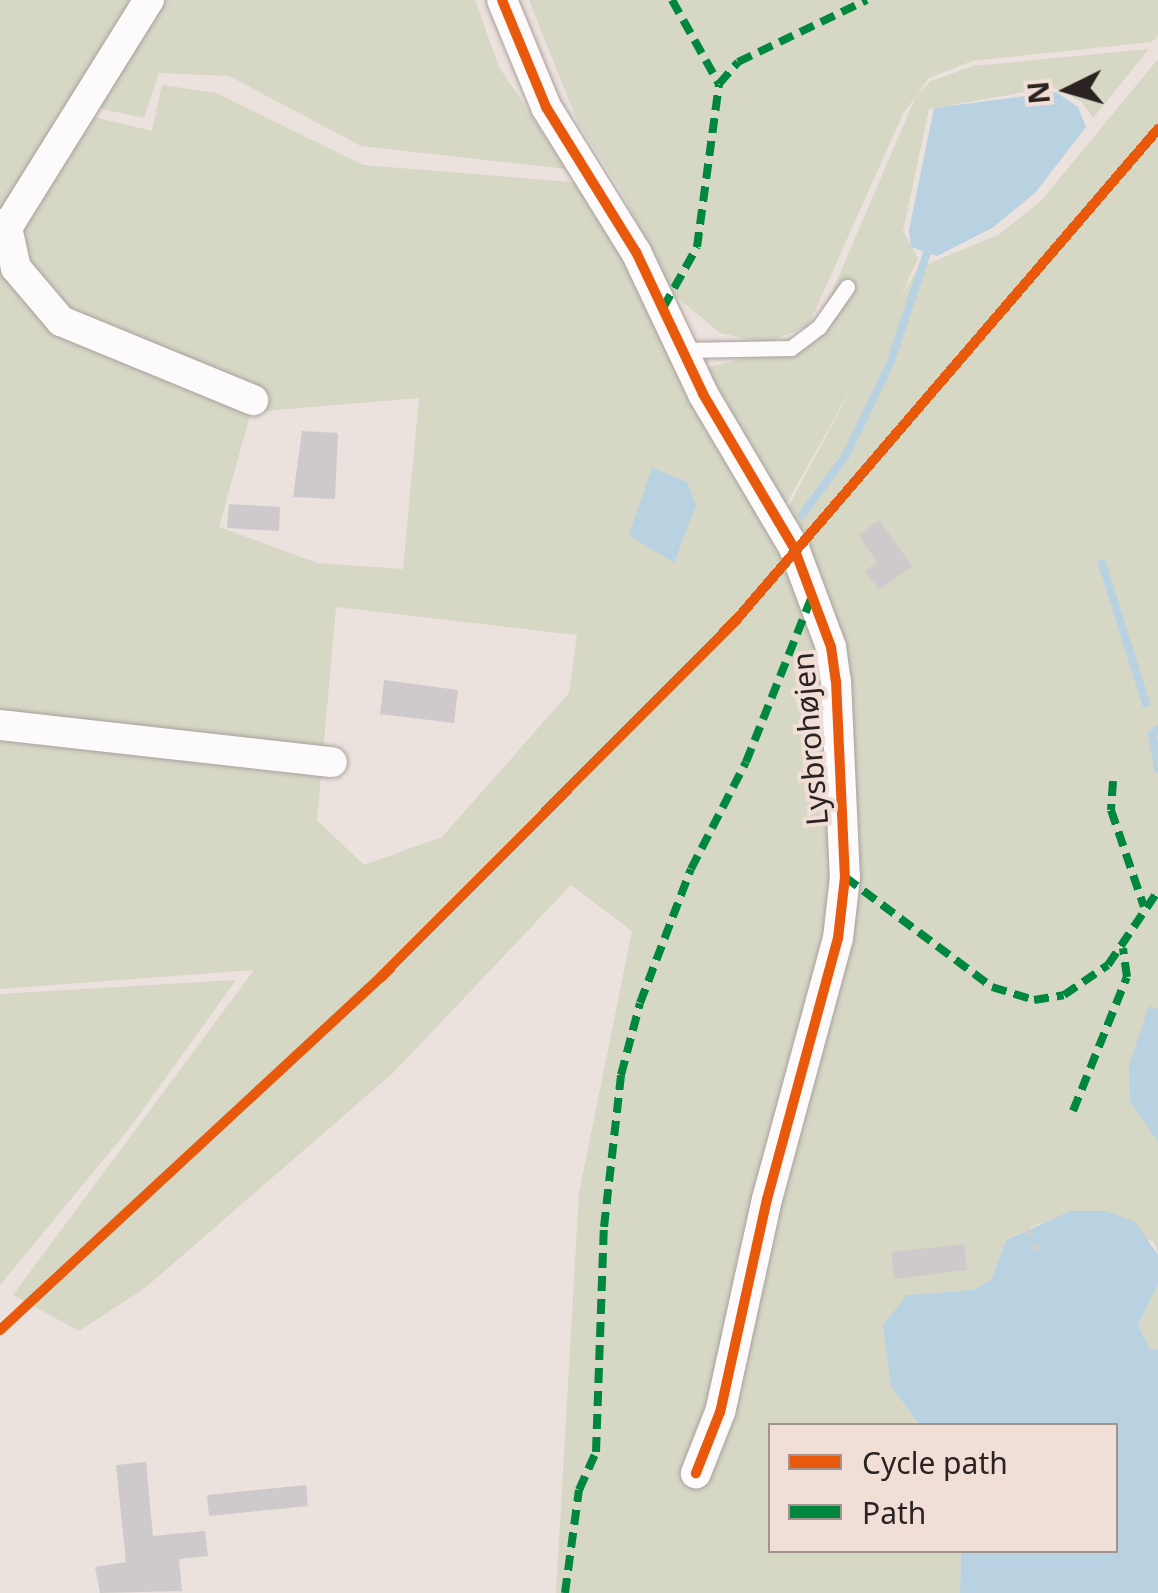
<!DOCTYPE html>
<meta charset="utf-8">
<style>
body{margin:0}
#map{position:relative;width:1158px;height:1593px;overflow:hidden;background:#ebe1dd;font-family:"Noto Sans",sans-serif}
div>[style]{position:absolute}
.green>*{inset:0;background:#d6d7c5}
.water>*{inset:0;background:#b8d2e1}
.stream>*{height:8px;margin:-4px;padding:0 4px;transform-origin:4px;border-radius:4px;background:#b8d2e1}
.building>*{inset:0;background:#cecacb}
.path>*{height:5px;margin-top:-2.5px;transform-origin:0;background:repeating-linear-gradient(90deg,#d2cecd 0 8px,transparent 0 16px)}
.roads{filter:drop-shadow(0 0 2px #a8a09d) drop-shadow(0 0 2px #a8a09d)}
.lane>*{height:15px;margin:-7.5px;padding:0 7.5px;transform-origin:7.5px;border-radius:7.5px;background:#fcfafa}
.street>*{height:30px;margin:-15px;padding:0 15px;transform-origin:15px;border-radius:15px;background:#fcfafa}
.quiet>*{height:8px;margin-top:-4px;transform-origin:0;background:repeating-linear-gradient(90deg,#00873e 0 15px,transparent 0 23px)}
.cycleway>*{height:10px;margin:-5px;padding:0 5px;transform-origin:5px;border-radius:5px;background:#e8590c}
span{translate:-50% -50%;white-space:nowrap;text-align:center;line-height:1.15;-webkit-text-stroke:8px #f1ded7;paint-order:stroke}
.street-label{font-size:30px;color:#2a2321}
.legend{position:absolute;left:768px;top:1423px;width:350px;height:130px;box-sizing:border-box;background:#f1ded7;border:2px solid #a1938e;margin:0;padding:12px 18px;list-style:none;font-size:30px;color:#2a2321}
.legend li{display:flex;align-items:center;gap:20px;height:50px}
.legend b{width:50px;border:2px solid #a1938e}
.north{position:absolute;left:1018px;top:40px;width:100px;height:100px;-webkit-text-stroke:8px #f1ded7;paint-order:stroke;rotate:265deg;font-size:28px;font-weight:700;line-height:40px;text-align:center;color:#2a2321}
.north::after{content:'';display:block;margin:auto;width:35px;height:45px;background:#2a2321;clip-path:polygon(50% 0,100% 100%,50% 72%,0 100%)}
</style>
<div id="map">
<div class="green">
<div style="clip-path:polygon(evenodd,0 0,149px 0,77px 113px,152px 131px,162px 85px,216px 93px,363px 165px,594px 184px,786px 511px,860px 373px,784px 508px,706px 368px,773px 351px,816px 329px,916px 96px,931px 81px,973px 66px,1149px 49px,1093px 118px,1082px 102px,1053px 87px,929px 109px,903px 231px,918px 258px,901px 297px,918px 268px,998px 235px,1041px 201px,1158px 59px,1158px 1255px,1154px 1241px,1040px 1223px,1006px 1240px,991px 1280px,973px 1290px,907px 1295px,891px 1386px,920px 1425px,770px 1426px,770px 1550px,961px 1551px,960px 1593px,556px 1593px,579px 1193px,632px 931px,571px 885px,393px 1073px,145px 1288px,79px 1331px,13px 1295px,254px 970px,0 989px,0 0,419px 398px,403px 569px,317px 563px,219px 527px,251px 412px,419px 398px,0 0,336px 607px,577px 635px,569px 693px,442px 837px,364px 865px,317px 820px,336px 607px)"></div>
<div style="clip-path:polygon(167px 0,475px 0,499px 67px,567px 169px,361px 146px,229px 76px,159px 73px,144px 118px,93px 107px)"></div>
<div style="clip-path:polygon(529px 0,1158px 0,1158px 35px,1152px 42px,972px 61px,929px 78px,903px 114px,808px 326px,766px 343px,720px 333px,672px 293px,621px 191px,578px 123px)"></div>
<div style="clip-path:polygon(236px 980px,128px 1130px,0 1285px,0 994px)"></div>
<div style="clip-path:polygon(1158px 1284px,1158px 1350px,1150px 1349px,1138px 1325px)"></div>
</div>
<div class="water">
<div style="clip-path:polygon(1056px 92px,1078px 107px,1086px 127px,1035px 193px,992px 228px,937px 256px,911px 247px,909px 230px,934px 108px)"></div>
<div style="clip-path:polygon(652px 468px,687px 482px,696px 505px,674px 563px,629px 535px)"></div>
<div style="clip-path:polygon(1149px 1006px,1158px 1009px,1158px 1142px,1130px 1101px,1129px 1066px)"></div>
<div style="clip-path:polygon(1071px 1211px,1107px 1211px,1135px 1222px,1158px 1255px,1158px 1284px,1138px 1325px,1150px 1349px,1158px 1350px,1158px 1593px,960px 1593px,961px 1551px,1116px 1550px,1116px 1426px,920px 1425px,891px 1386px,883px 1325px,907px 1295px,973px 1290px,991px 1280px,1006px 1240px)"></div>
</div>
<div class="stream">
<div style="left:802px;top:515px;width:74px;rotate:-53.7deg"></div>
<div style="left:846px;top:455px;width:101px;rotate:-64.2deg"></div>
<div style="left:890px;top:364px;width:117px;rotate:-71.6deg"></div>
<div style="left:1102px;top:563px;width:147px;rotate:72.6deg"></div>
<div style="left:1158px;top:729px;width:8px;rotate:140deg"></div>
<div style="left:1152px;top:734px;width:35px;rotate:80deg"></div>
</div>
<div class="building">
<div style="clip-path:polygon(302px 431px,338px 433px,335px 499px,293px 497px)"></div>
<div style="clip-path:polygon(229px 504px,280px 507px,279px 531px,227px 528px)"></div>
<div style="clip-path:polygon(879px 520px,912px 566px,879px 590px,865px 571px,877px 562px,858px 535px)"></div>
<div style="clip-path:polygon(384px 680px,458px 690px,454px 723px,380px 714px)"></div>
<div style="clip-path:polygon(964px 1244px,967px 1270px,894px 1279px,891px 1252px)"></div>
<div style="clip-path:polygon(146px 1462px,153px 1536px,205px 1531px,208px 1556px,179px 1559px,182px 1591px,100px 1593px,95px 1567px,126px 1562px,116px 1465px)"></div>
<div style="clip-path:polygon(306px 1485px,308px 1506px,209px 1516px,207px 1495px)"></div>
</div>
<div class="path">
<div style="left:1027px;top:1228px;width:30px;rotate:66deg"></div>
</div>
<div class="roads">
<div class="lane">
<div style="left:683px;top:350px;width:108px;rotate:-1.1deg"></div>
<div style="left:791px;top:348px;width:35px;rotate:-37deg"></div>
<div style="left:819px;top:327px;width:49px;rotate:-55deg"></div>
</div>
<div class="street">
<div style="left:502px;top:0;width:116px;rotate:67.6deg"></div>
<div style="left:546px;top:107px;width:171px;rotate:58.2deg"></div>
<div style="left:636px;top:252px;width:157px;rotate:64.7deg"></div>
<div style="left:703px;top:394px;width:179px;rotate:59.4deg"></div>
<div style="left:794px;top:548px;width:106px;rotate:69.5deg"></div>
<div style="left:831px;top:647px;width:34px;rotate:82deg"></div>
<div style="left:836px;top:681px;width:196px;rotate:87.4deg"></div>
<div style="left:845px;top:877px;width:61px;rotate:96.5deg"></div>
<div style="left:838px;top:938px;width:270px;rotate:105.2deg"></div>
<div style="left:767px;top:1199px;width:218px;rotate:102.4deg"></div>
<div style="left:720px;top:1412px;width:66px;rotate:111.5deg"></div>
<div style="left:6px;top:223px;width:46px;rotate:77.5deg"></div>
<div style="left:16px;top:268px;width:70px;rotate:49.7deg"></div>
<div style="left:61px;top:321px;width:208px;rotate:22.4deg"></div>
<div style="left:0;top:239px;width:282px;rotate:-58.1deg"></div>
<div style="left:0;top:725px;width:334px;rotate:6.4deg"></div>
</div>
</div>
<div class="quiet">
<div style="left:672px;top:0;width:96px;rotate:60.8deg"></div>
<div style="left:663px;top:308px;width:70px;rotate:-60.9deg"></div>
<div style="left:697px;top:247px;width:164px;rotate:-82.3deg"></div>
<div style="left:719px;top:84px;width:29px;rotate:-49deg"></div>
<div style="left:738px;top:62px;width:143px;rotate:-25.7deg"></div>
<div style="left:1113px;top:781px;width:29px;rotate:94deg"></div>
<div style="left:1111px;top:810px;width:102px;rotate:71.2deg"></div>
<div style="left:845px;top:877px;width:184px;rotate:36.8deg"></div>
<div style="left:992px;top:987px;width:44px;rotate:17.2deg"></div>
<div style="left:1034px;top:1000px;width:30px;rotate:-9deg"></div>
<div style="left:1064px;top:995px;width:53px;rotate:-34.3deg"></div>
<div style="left:1108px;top:965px;width:89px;rotate:-56deg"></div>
<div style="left:1073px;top:1111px;width:144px;rotate:-68.1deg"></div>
<div style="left:1127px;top:977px;width:29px;rotate:-98deg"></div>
<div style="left:565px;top:1593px;width:104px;rotate:-82.3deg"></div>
<div style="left:579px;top:1490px;width:42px;rotate:-65.9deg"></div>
<div style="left:596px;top:1452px;width:225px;rotate:-88deg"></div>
<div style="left:604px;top:1227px;width:153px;rotate:-83.6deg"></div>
<div style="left:621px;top:1075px;width:74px;rotate:-75.2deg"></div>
<div style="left:640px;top:1003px;width:143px;rotate:-69.2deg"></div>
<div style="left:691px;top:869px;width:120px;rotate:-62.8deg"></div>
<div style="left:746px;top:762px;width:175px;rotate:-68.3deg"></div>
</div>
<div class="cycleway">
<div style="left:502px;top:0;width:116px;rotate:67.6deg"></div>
<div style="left:546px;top:107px;width:171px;rotate:58.2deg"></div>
<div style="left:636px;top:252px;width:157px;rotate:64.7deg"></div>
<div style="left:703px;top:394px;width:179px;rotate:59.4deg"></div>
<div style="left:794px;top:548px;width:106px;rotate:69.5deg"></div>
<div style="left:831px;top:647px;width:34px;rotate:82deg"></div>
<div style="left:836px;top:681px;width:196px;rotate:87.4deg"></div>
<div style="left:845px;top:877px;width:61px;rotate:96.5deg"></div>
<div style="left:838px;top:938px;width:270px;rotate:105.2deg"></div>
<div style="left:767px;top:1199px;width:218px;rotate:102.4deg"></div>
<div style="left:720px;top:1412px;width:66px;rotate:111.5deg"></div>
<div style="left:0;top:1330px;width:519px;rotate:-42.82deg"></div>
<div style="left:381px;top:977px;width:505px;rotate:-45.16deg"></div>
<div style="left:737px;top:619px;width:646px;rotate:-49.33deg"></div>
</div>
<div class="street-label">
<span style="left:810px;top:739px;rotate:-95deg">Lysbrohøjen</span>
</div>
<ul class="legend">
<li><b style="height:12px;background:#e8590c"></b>Cycle path</li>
<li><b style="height:12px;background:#00873e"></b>Path</li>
</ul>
<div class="north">N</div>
</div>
